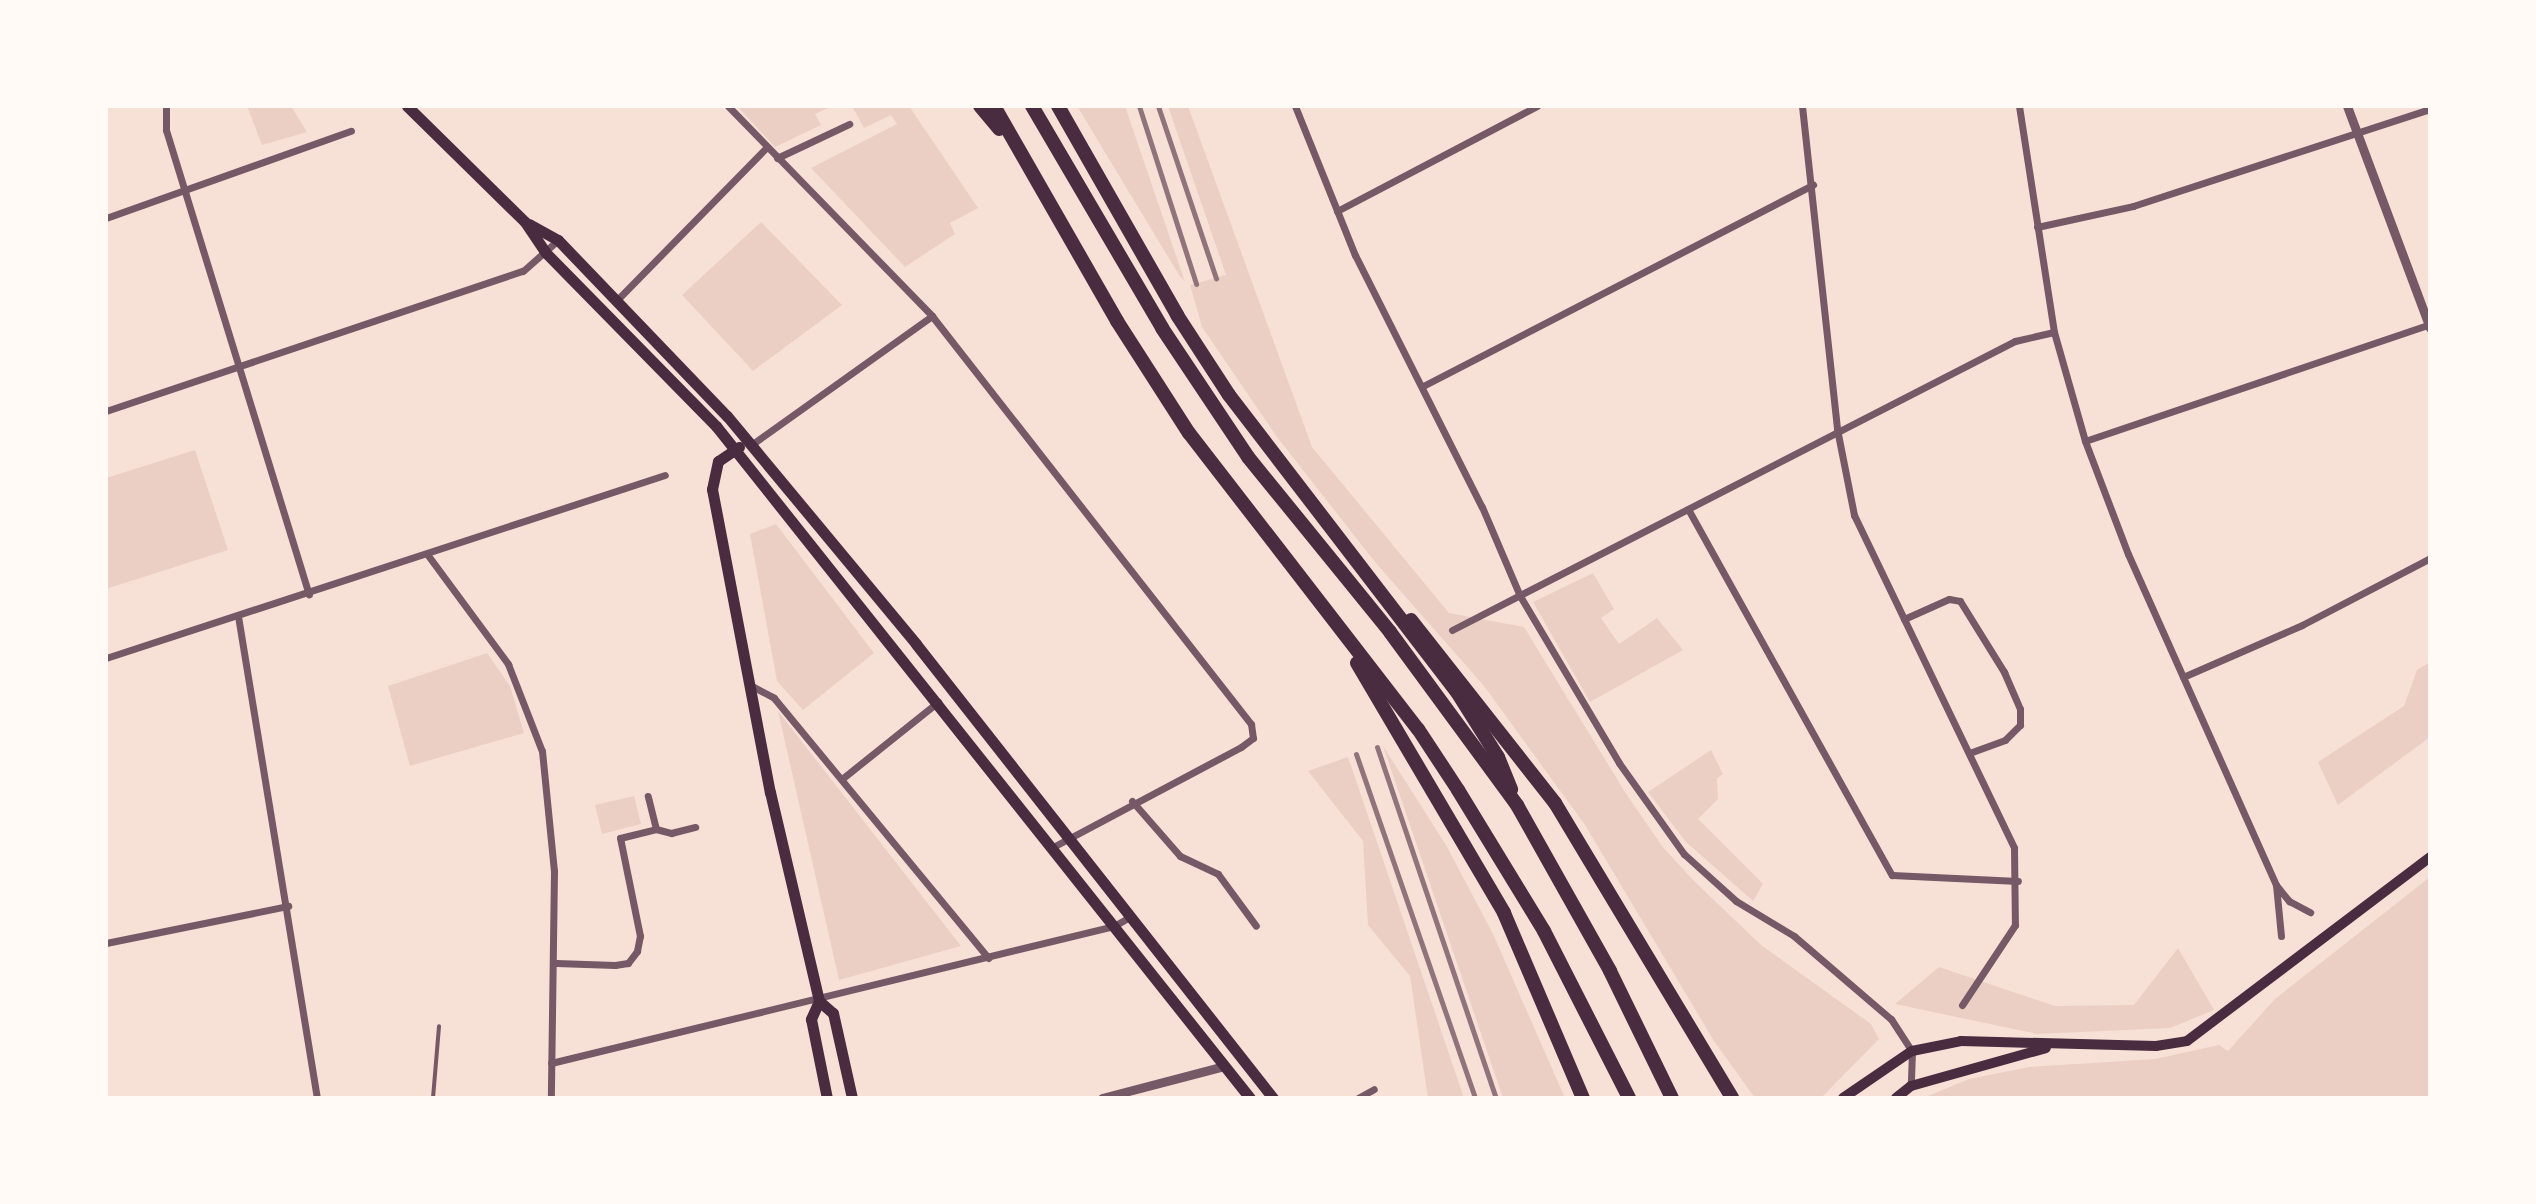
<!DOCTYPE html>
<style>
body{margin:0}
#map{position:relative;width:2536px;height:1204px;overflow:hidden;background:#f7e1d7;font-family:Inter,sans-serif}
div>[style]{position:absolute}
.green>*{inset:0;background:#ebcfc5}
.service>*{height:4px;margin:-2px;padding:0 2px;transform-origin:2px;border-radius:2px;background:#755966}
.minor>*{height:7px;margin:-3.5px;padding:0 3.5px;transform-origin:3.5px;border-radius:3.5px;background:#755966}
.tertiary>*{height:9px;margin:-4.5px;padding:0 4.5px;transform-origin:4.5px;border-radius:4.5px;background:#755966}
.secondary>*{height:10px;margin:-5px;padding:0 5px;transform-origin:5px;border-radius:5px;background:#4a2c40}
.primary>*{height:11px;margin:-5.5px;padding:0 5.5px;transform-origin:5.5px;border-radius:5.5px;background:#4a2c40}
.motorway>*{height:14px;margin:-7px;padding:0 7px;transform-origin:7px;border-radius:7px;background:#4a2c40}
.rail>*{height:5px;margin:-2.5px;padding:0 2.5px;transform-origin:2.5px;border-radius:2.5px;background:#8f747c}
span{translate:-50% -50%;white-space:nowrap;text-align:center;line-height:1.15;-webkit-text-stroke:6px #fffaf5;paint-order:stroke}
.frame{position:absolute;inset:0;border:108px solid #fffaf5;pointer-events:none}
</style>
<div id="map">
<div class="green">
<div style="clip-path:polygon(247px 106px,291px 106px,307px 132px,262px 145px)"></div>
<div style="clip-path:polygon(737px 106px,832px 106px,815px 114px,821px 125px,775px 147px)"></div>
<div style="clip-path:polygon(852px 106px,909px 106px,978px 208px,950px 223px,955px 234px,905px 267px,811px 168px,897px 124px,891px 115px,864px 128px)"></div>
<div style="clip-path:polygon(1077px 106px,1125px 106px,1185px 282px,1179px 275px)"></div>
<div style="clip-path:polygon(1168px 106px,1188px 106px,1312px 447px,1449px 613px,1524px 627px,1625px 792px,1662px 846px,1694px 881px,1761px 945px,1871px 1024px,1879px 1039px,1821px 1098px,1755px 1098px,1714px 1041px,1585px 825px,1484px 686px,1375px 562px,1277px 437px,1202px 327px,1190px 285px,1226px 275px)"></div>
<div style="clip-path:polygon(761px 222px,842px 305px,753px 371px,682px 295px)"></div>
<div style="clip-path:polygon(195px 450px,228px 550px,106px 589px,106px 478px)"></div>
<div style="clip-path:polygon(776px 524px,874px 653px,803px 710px,777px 681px,750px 534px)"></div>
<div style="clip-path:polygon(1593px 573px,1614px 609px,1601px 618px,1619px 644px,1657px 618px,1683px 650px,1590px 702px,1533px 602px)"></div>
<div style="clip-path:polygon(487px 653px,510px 686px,524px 733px,410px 766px,388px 686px)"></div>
<div style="clip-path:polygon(2430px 662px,2430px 737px,2338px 805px,2318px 762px,2404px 706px,2417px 670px)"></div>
<div style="clip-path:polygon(778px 711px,961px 946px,839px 980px)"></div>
<div style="clip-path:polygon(1383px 746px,1446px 845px,1493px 934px,1565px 1098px,1503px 1098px)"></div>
<div style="clip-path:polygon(1711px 750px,1723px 774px,1717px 778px,1718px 799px,1698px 819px,1763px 884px,1753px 901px,1686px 842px,1648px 792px)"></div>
<div style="clip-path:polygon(1348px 757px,1463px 1095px,1464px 1098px,1428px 1098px,1410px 976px,1368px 925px,1363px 841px,1308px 771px)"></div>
<div style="clip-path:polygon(634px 796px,641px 824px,602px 834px,595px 805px)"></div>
<div style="clip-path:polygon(2430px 877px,2430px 1098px,1923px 1098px,1969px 1079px,2029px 1067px,2155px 1059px,2219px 1045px,2228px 1051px,2275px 999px)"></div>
<div style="clip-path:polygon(2178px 948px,2214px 1010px,2170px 1028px,2037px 1034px,1895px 1004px,1939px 967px,2055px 1006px,2134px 1005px)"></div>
</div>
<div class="service">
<div style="left:433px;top:1098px;width:72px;rotate:-85.2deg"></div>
</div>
<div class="minor">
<div style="left:166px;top:106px;width:24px;rotate:90deg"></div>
<div style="left:166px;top:130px;width:486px;rotate:72.9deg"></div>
<div style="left:728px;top:106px;width:293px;rotate:45.8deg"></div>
<div style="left:932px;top:316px;width:518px;rotate:51.98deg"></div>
<div style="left:1251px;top:724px;width:14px;rotate:82deg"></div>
<div style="left:1253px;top:738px;width:15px;rotate:143deg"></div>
<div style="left:1241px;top:747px;width:213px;rotate:152deg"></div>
<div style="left:1295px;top:106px;width:161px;rotate:68.1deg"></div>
<div style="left:1355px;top:255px;width:282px;rotate:63.3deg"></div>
<div style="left:1482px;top:507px;width:97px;rotate:66.9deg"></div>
<div style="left:1520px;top:596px;width:194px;rotate:59.3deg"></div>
<div style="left:1619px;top:763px;width:112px;rotate:54.5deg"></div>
<div style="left:1684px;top:854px;width:70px;rotate:42.1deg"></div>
<div style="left:1736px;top:901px;width:68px;rotate:31.1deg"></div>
<div style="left:1794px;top:936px;width:128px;rotate:40.6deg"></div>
<div style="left:1891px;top:1019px;width:38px;rotate:57deg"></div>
<div style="left:1912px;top:1051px;width:35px;rotate:92deg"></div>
<div style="left:1802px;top:106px;width:325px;rotate:83.8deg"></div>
<div style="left:1837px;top:429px;width:88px;rotate:78.8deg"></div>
<div style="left:1854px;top:515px;width:369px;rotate:64.3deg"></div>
<div style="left:2014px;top:848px;width:77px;rotate:89.3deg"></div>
<div style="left:2015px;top:925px;width:96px;rotate:123.5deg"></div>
<div style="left:2019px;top:106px;width:229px;rotate:81.2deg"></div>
<div style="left:2054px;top:332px;width:113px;rotate:74.1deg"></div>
<div style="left:2085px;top:441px;width:121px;rotate:69.2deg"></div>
<div style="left:2128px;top:554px;width:363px;rotate:65.9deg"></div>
<div style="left:777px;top:158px;width:80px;rotate:-25.3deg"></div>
<div style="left:1337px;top:211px;width:226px;rotate:-27.7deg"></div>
<div style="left:106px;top:218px;width:260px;rotate:-19.6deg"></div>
<div style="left:2037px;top:227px;width:98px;rotate:-12.3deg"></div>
<div style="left:2133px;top:206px;width:312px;rotate:-18.1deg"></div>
<div style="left:617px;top:300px;width:214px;rotate:-45.6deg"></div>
<div style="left:1423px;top:386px;width:439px;rotate:-27.3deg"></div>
<div style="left:106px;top:411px;width:440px;rotate:-18.6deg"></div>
<div style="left:523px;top:271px;width:47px;rotate:-41.5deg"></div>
<div style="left:2085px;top:441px;width:364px;rotate:-18.7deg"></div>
<div style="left:751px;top:445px;width:222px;rotate:-35.5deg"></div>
<div style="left:1688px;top:509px;width:419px;rotate:60.9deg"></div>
<div style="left:1892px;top:875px;width:126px;rotate:2.7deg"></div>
<div style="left:427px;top:554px;width:137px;rotate:53.6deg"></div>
<div style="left:508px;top:664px;width:93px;rotate:68.7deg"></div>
<div style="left:542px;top:751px;width:121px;rotate:84.3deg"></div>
<div style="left:554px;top:871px;width:227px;rotate:90.8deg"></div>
<div style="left:238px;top:616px;width:488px;rotate:80.7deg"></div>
<div style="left:1904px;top:619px;width:49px;rotate:-24deg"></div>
<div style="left:1949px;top:599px;width:11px;rotate:10deg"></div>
<div style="left:1960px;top:601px;width:84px;rotate:58.2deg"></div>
<div style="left:2004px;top:672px;width:40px;rotate:66.6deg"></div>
<div style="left:2020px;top:709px;width:16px;rotate:90deg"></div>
<div style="left:2020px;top:725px;width:21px;rotate:135deg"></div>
<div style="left:2005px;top:740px;width:38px;rotate:160deg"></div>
<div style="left:1452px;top:630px;width:633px;rotate:-27.17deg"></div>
<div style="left:2015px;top:341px;width:40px;rotate:-13deg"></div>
<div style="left:106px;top:658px;width:588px;rotate:-18.13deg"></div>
<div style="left:2183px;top:677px;width:130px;rotate:-23.6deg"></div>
<div style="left:2302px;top:625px;width:144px;rotate:-27.6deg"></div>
<div style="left:750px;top:685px;width:27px;rotate:28deg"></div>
<div style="left:774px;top:698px;width:337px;rotate:50.5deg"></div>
<div style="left:843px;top:778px;width:122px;rotate:-38.7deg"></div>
<div style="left:1132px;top:801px;width:73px;rotate:48.9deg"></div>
<div style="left:1180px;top:856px;width:42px;rotate:25.3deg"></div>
<div style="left:1218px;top:874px;width:64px;rotate:53.8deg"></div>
<div style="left:656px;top:829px;width:16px;rotate:15deg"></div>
<div style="left:671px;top:833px;width:25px;rotate:-14deg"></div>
<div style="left:2281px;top:936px;width:51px;rotate:-95.6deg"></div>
<div style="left:2276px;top:885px;width:21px;rotate:51deg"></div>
<div style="left:2289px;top:901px;width:24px;rotate:28deg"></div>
<div style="left:106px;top:943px;width:186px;rotate:-11.5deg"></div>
<div style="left:556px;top:963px;width:59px;rotate:1.9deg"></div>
<div style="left:615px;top:965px;width:13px;rotate:-9deg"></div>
<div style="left:628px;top:963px;width:15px;rotate:-53deg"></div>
<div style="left:637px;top:951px;width:15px;rotate:-79deg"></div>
<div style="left:640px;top:936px;width:100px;rotate:-101.5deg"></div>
<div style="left:620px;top:838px;width:37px;rotate:-14deg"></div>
<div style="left:656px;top:829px;width:34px;rotate:-104deg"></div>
<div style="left:551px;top:1063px;width:579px;rotate:-13.68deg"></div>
<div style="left:1114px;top:926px;width:20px;rotate:-30deg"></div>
<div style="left:1358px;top:1098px;width:18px;rotate:-29deg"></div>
</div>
<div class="tertiary">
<div style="left:2347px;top:106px;width:237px;rotate:69.5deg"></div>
<div style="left:1102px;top:1098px;width:126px;rotate:-14.7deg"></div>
</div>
<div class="secondary">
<div style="left:1843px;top:1098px;width:83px;rotate:-34.3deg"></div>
<div style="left:1912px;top:1051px;width:50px;rotate:-11.5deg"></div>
<div style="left:1961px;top:1041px;width:195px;rotate:1.5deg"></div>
<div style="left:2156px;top:1046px;width:31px;rotate:-9deg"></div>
<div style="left:2187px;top:1041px;width:305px;rotate:-37.1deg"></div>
<div style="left:1896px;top:1098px;width:19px;rotate:-39deg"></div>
<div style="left:1911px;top:1086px;width:140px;rotate:-15.7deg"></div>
</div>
<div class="primary">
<div style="left:407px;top:106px;width:165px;rotate:44.5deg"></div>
<div style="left:525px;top:222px;width:37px;rotate:56deg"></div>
<div style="left:546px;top:253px;width:243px;rotate:45.5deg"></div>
<div style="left:716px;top:426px;width:858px;rotate:51.53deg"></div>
<div style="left:529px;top:224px;width:33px;rotate:29deg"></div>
<div style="left:558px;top:240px;width:244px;rotate:46.2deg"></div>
<div style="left:727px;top:416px;width:296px;rotate:50.3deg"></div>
<div style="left:916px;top:644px;width:578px;rotate:51.82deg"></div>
<div style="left:739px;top:447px;width:25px;rotate:146deg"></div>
<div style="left:718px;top:461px;width:29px;rotate:102deg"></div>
<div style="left:712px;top:489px;width:309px;rotate:79.2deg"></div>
<div style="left:770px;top:792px;width:215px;rotate:76.8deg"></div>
<div style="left:819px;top:1001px;width:18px;rotate:41deg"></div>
<div style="left:833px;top:1013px;width:87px;rotate:77.4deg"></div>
<div style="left:819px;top:1001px;width:20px;rotate:114deg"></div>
<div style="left:811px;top:1019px;width:81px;rotate:78.6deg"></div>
</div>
<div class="motorway">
<div style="left:980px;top:106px;width:30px;rotate:50deg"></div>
<div style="left:994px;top:106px;width:248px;rotate:60.2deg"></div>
<div style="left:1117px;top:321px;width:133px;rotate:57.3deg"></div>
<div style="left:1189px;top:433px;width:374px;rotate:52.3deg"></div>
<div style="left:1418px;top:729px;width:73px;rotate:56.7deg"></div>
<div style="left:1458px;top:790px;width:165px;rotate:58.6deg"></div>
<div style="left:1544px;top:931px;width:187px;rotate:63deg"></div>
<div style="left:1032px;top:106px;width:257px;rotate:59.6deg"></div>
<div style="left:1162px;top:328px;width:155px;rotate:56.3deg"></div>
<div style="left:1248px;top:457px;width:225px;rotate:50.9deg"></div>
<div style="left:1390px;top:632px;width:215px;rotate:53.7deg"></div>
<div style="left:1517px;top:805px;width:190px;rotate:60.7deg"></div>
<div style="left:1610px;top:971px;width:141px;rotate:64deg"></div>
<div style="left:1058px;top:106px;width:241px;rotate:60.3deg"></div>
<div style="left:1177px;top:315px;width:95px;rotate:57deg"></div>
<div style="left:1229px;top:395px;width:374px;rotate:52.5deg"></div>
<div style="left:1457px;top:692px;width:77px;rotate:57.8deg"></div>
<div style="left:1498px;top:757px;width:35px;rotate:68deg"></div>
<div style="left:1411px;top:620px;width:233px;rotate:51.8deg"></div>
<div style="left:1555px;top:803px;width:344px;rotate:59deg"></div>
<div style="left:1357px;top:663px;width:290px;rotate:59.5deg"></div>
<div style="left:1504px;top:913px;width:201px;rotate:66.9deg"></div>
</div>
<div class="rail">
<div style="left:1139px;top:106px;width:187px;rotate:72.2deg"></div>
<div style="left:1158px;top:106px;width:182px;rotate:71.4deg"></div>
<div style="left:1377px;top:747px;width:371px;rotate:71.3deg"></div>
<div style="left:1356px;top:754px;width:364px;rotate:70.9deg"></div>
</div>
<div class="frame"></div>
</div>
